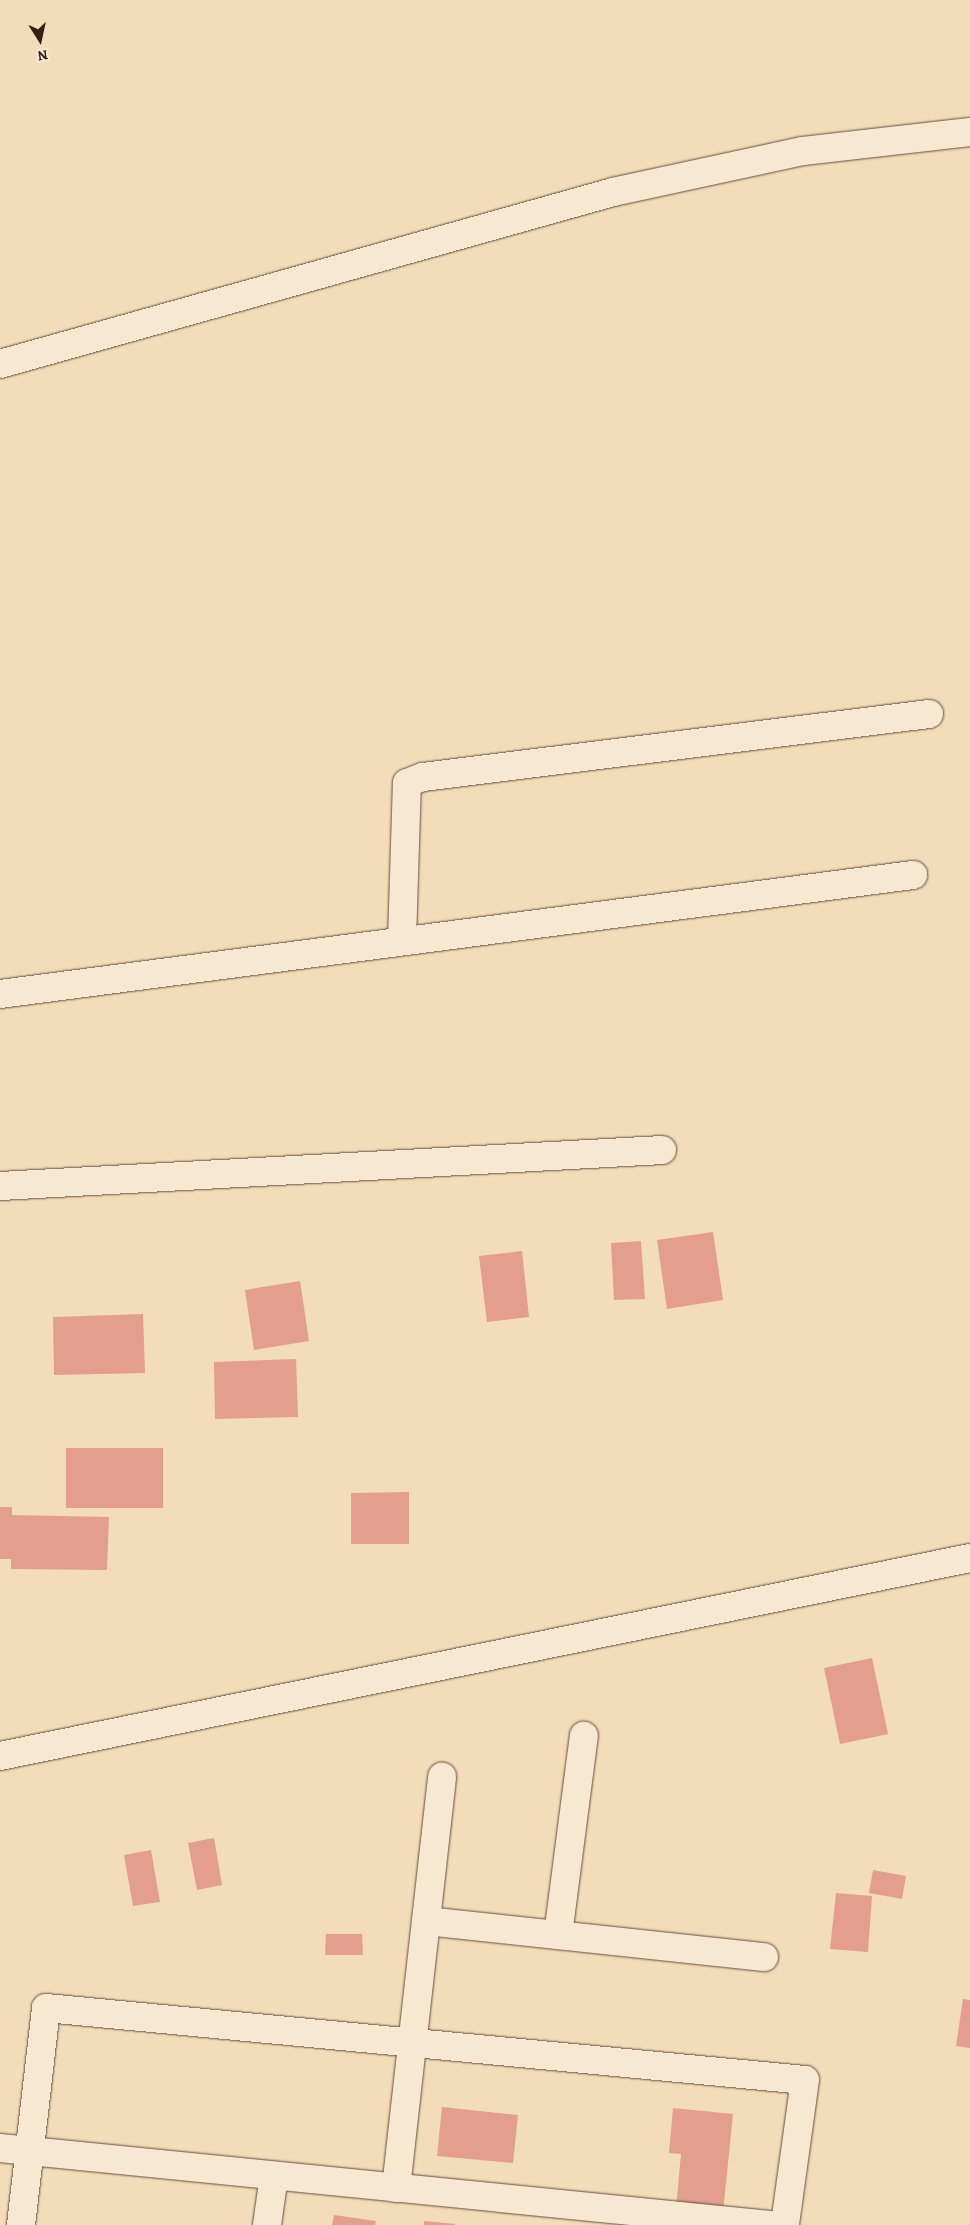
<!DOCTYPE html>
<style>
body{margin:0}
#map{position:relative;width:970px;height:2225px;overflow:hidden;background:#f3dcb9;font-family:Alegreya,serif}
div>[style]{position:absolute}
.building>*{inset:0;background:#e49e8d}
.roads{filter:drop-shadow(0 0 1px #634e3e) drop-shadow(0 0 1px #634e3e)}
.minor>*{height:28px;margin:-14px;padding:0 14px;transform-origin:14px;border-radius:14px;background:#f7e8d2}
span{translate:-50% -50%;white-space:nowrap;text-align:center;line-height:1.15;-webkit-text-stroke:4px #f7e8d2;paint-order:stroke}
.north{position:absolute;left:15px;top:15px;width:50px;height:50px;-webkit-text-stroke:4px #f7e8d2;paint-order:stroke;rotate:170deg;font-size:14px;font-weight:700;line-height:20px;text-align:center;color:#331f15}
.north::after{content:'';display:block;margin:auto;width:18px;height:22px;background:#331f15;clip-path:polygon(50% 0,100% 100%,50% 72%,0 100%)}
</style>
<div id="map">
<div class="building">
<div style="clip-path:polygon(713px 1232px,723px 1300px,667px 1309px,657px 1240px)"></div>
<div style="clip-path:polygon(641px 1241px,645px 1299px,614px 1300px,611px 1243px)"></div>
<div style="clip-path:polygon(522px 1251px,529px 1317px,487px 1322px,479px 1256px)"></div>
<div style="clip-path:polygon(300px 1281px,309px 1341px,254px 1350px,245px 1290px)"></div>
<div style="clip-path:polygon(143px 1314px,145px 1373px,54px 1375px,53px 1317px)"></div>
<div style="clip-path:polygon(296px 1359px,298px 1417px,215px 1419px,214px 1362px)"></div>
<div style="clip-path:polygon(66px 1448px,163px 1448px,163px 1508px,66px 1508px)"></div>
<div style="clip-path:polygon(409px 1492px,409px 1544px,351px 1544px,351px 1493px)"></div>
<div style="clip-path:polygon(0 1507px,12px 1507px,12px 1515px,109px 1517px,107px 1570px,11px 1569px,11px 1559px,0 1559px)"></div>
<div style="clip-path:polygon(872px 1658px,888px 1734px,840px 1744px,824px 1668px)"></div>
<div style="clip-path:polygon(214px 1838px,222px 1885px,197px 1890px,188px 1843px)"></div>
<div style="clip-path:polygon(151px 1850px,160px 1902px,133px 1906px,124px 1855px)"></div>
<div style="clip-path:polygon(873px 1870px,906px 1876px,902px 1899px,869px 1893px)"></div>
<div style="clip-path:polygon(836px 1893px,872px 1896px,868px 1952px,830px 1949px)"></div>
<div style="clip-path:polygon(326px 1934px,362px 1934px,363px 1955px,325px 1955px)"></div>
<div style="clip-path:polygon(963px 1999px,970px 2000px,970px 2048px,956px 2046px)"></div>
<div style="clip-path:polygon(442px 2107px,518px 2115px,513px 2163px,437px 2156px)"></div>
<div style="clip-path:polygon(673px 2108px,733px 2114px,723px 2212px,676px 2208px,681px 2154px,669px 2153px)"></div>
<div style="clip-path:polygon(334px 2215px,376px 2221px,375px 2225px,332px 2225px)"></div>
<div style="clip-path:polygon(424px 2221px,455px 2224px,455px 2225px,424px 2225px)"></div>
</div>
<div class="roads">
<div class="minor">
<div style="left:0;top:364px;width:637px;rotate:-15.67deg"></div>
<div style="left:613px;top:192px;width:194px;rotate:-12.2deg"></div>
<div style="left:803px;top:151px;width:168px;rotate:-6.5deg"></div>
<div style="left:402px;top:940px;width:157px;rotate:-88.2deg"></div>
<div style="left:407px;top:783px;width:17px;rotate:-21deg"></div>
<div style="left:423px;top:777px;width:510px;rotate:-7.1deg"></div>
<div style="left:0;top:994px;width:921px;rotate:-7.43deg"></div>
<div style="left:0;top:1186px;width:663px;rotate:-3.11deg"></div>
<div style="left:0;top:1756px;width:990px;rotate:-11.54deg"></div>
<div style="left:426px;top:1921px;width:340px;rotate:6.1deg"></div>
<div style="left:558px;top:1935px;width:201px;rotate:-82.6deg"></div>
<div style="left:0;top:2148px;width:776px;rotate:5.7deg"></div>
<div style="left:396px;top:2188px;width:414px;rotate:-83.6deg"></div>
<div style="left:21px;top:2225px;width:218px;rotate:-83.4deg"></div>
<div style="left:46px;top:2008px;width:762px;rotate:5.42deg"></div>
<div style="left:805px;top:2080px;width:146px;rotate:97.9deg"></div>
<div style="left:267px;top:2225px;width:49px;rotate:-81.9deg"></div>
</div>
</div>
<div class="north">N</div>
</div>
